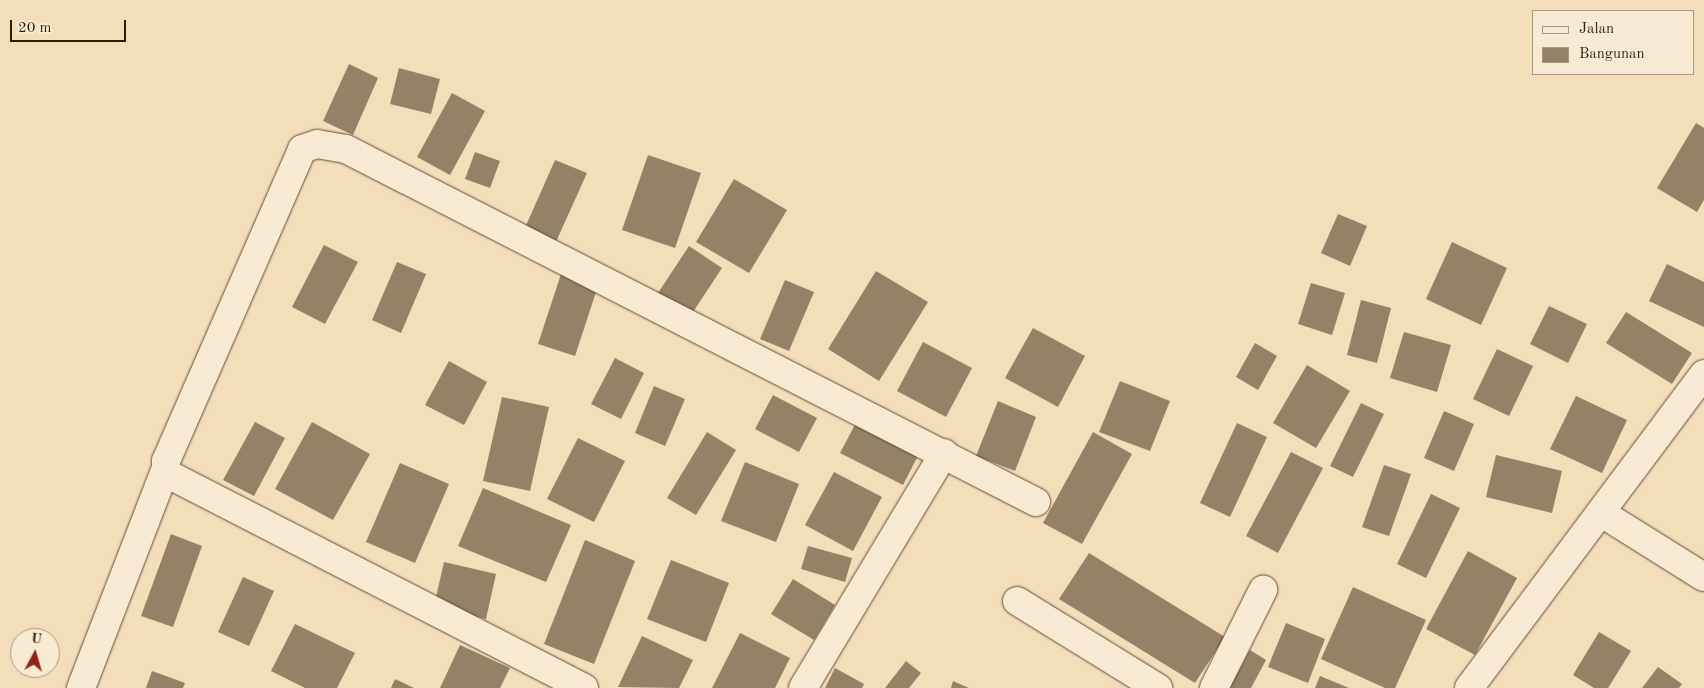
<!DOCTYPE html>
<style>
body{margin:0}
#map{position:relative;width:1704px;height:688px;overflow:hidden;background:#f4ddb9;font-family:"Old Standard TT",serif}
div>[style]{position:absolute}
.building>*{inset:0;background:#948166}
.roads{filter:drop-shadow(0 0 1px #5f4d37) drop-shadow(0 0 1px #5f4d37)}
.minor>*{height:28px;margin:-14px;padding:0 14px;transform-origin:14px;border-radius:14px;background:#f8e9d2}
.tertiary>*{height:28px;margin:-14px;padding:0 14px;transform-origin:14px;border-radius:14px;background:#f8e9d2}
span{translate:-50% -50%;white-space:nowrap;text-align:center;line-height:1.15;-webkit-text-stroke:5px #f8e9d2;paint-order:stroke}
.legend{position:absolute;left:1532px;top:10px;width:162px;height:65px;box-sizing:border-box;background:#f8e9d2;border:1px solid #a79783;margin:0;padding:6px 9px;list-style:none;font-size:15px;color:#2d1d0c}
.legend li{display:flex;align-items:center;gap:10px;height:25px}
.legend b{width:25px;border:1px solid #a79783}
.north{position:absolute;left:10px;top:628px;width:50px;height:50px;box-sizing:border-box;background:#f8e9d2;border:1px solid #a79783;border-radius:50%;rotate:6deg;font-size:14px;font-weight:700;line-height:20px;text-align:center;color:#2d1d0c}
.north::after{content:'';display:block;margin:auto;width:18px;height:22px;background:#8f2418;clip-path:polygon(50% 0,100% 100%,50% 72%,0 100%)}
.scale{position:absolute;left:10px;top:20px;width:116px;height:22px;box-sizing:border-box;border:2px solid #2d1d0c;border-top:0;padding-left:6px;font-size:15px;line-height:18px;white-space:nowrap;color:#2d1d0c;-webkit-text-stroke:4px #f8e9d2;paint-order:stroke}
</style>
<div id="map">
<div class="building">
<div style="clip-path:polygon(349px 64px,378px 78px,353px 135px,323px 121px)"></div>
<div style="clip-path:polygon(399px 68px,440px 79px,431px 114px,390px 104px)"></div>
<div style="clip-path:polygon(452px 93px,485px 111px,450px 175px,417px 157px)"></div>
<div style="clip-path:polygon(1696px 123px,1704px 128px,1704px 200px,1697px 212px,1657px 188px)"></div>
<div style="clip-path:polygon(475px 152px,500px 161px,490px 188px,465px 179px)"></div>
<div style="clip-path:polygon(648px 155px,701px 173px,675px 248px,622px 230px)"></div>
<div style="clip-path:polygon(555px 160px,587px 173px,555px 244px,524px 230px)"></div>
<div style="clip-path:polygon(734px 179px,787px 210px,749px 273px,696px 242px)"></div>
<div style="clip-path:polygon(1338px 214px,1367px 226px,1350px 266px,1321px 253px)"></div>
<div style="clip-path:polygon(1452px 242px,1507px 268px,1481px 325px,1426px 299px)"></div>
<div style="clip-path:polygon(324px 245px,358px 262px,325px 324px,292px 307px)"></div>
<div style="clip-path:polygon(689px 246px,722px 268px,689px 318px,656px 296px)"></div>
<div style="clip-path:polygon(397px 262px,426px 274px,401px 333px,372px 320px)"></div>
<div style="clip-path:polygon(1667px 264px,1704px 282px,1704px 327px,1649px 301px)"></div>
<div style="clip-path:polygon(876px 271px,928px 302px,879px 381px,828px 349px)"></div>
<div style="clip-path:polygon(561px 274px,598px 286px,575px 356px,538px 344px)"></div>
<div style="clip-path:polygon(785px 280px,814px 292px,789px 351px,760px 339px)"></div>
<div style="clip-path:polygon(1311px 283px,1345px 293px,1332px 335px,1298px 324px)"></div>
<div style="clip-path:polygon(1361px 300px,1391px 308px,1377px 363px,1347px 355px)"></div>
<div style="clip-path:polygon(1549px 306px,1587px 324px,1568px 363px,1530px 344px)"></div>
<div style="clip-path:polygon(1626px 312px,1692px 353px,1672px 384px,1606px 343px)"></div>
<div style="clip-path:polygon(1033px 328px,1085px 356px,1058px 407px,1005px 378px)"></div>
<div style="clip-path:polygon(1404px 332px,1451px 345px,1437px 392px,1390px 378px)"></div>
<div style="clip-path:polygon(923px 342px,972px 368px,946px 417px,897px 391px)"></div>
<div style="clip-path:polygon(1255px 343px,1277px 356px,1258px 390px,1236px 377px)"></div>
<div style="clip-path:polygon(1497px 349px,1533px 366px,1509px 416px,1473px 399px)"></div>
<div style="clip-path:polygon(615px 358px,644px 373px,621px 419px,591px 404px)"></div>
<div style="clip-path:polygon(449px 361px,487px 382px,464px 425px,425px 405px)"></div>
<div style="clip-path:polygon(1307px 365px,1350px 391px,1316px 448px,1273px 423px)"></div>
<div style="clip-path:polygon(1120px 381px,1170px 401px,1150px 451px,1099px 432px)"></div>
<div style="clip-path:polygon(654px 386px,685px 399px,665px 446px,635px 433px)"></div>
<div style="clip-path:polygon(773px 395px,817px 418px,799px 452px,755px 429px)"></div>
<div style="clip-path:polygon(1576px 396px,1627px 420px,1602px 473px,1550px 449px)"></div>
<div style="clip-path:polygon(502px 397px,549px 407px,530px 491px,483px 481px)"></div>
<div style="clip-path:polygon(998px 401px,1036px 417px,1015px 471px,976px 456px)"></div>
<div style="clip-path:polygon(1361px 403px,1384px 414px,1353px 477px,1330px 466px)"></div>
<div style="clip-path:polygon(1444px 411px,1474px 424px,1454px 471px,1424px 458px)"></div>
<div style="clip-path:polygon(858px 419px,921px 450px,903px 485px,840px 453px)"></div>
<div style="clip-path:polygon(255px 422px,285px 438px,254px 496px,223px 480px)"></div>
<div style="clip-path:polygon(312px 422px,370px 454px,333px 520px,275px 489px)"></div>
<div style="clip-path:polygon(1237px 423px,1267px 437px,1230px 517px,1200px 503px)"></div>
<div style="clip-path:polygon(707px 432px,736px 450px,696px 515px,667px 498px)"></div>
<div style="clip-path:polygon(1093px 432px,1132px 454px,1082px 544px,1043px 523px)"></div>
<div style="clip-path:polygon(578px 438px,625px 461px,594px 522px,547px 499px)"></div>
<div style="clip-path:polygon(1291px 452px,1323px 468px,1278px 553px,1246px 536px)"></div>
<div style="clip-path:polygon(1496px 455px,1562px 471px,1552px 513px,1486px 497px)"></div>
<div style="clip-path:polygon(745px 462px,799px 484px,776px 542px,721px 521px)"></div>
<div style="clip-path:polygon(400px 463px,449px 484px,415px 563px,366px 542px)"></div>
<div style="clip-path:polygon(1384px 465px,1411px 474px,1389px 536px,1362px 527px)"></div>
<div style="clip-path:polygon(834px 472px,882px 497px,853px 551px,805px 525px)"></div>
<div style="clip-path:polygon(483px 488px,571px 525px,546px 582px,458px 546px)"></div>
<div style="clip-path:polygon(1431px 494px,1460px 508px,1426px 578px,1397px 564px)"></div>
<div style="clip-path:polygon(171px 534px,202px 546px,173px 627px,141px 616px)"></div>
<div style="clip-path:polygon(585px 540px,635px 561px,594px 664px,544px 644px)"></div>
<div style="clip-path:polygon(808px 546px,852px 558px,845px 582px,801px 569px)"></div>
<div style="clip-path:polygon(1468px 551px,1517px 578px,1475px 655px,1426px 629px)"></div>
<div style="clip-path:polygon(1089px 553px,1225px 637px,1195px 683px,1059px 599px)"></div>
<div style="clip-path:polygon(671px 560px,729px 583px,706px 642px,647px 619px)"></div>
<div style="clip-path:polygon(444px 562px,496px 574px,486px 619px,434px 606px)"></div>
<div style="clip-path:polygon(243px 577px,274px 591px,249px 646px,218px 632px)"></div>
<div style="clip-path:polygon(793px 579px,835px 605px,814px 640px,771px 614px)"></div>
<div style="clip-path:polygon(1353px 587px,1426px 620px,1395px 688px,1385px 688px,1321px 659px)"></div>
<div style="clip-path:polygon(1286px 623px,1325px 639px,1308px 683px,1268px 667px)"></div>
<div style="clip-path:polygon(295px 624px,355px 653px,337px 688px,305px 688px,271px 671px)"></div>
<div style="clip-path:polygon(1599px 632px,1631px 651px,1608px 688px,1594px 688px,1573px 675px)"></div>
<div style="clip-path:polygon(740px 633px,790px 658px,775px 688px,712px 688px)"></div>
<div style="clip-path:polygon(642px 636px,693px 660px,679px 688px,618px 687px)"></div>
<div style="clip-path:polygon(460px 645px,510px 668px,500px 688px,440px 688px)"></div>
<div style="clip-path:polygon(1250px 650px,1266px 660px,1251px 688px,1229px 688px)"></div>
<div style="clip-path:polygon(906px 661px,921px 673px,909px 688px,885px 688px)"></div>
<div style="clip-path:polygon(1658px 667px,1682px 684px,1679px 688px,1642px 688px)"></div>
<div style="clip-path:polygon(835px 668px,864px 684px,862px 688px,825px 688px)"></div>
<div style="clip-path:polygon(152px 671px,185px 683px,183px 688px,146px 688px)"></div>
<div style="clip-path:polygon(1320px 676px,1349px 688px,1315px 688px)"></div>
<div style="clip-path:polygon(395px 679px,414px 688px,391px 688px)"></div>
<div style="clip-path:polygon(953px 681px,969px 688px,951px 688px)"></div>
</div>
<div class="roads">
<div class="minor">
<div style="left:1603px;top:514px;width:119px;rotate:32deg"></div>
<div style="left:1017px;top:601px;width:166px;rotate:31.7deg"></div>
<div style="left:81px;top:688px;width:234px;rotate:-68.9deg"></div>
<div style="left:584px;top:688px;width:470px;rotate:-152.8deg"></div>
<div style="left:166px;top:473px;width:12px;rotate:-90deg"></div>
<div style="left:166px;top:461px;width:340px;rotate:-66.4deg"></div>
<div style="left:302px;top:149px;width:16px;rotate:-18deg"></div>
<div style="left:317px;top:144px;width:29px;rotate:10deg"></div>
<div style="left:346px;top:149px;width:775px;rotate:27.09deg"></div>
<div style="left:803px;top:688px;width:274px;rotate:-59deg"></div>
<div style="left:1214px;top:688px;width:110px;rotate:-63.4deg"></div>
</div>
<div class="tertiary">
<div style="left:1469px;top:688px;width:392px;rotate:-53.2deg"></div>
</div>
</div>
<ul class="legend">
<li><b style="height:6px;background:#f8e9d2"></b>Jalan</li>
<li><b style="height:14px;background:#948166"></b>Bangunan</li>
</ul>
<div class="north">U</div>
<div class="scale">20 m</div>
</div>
